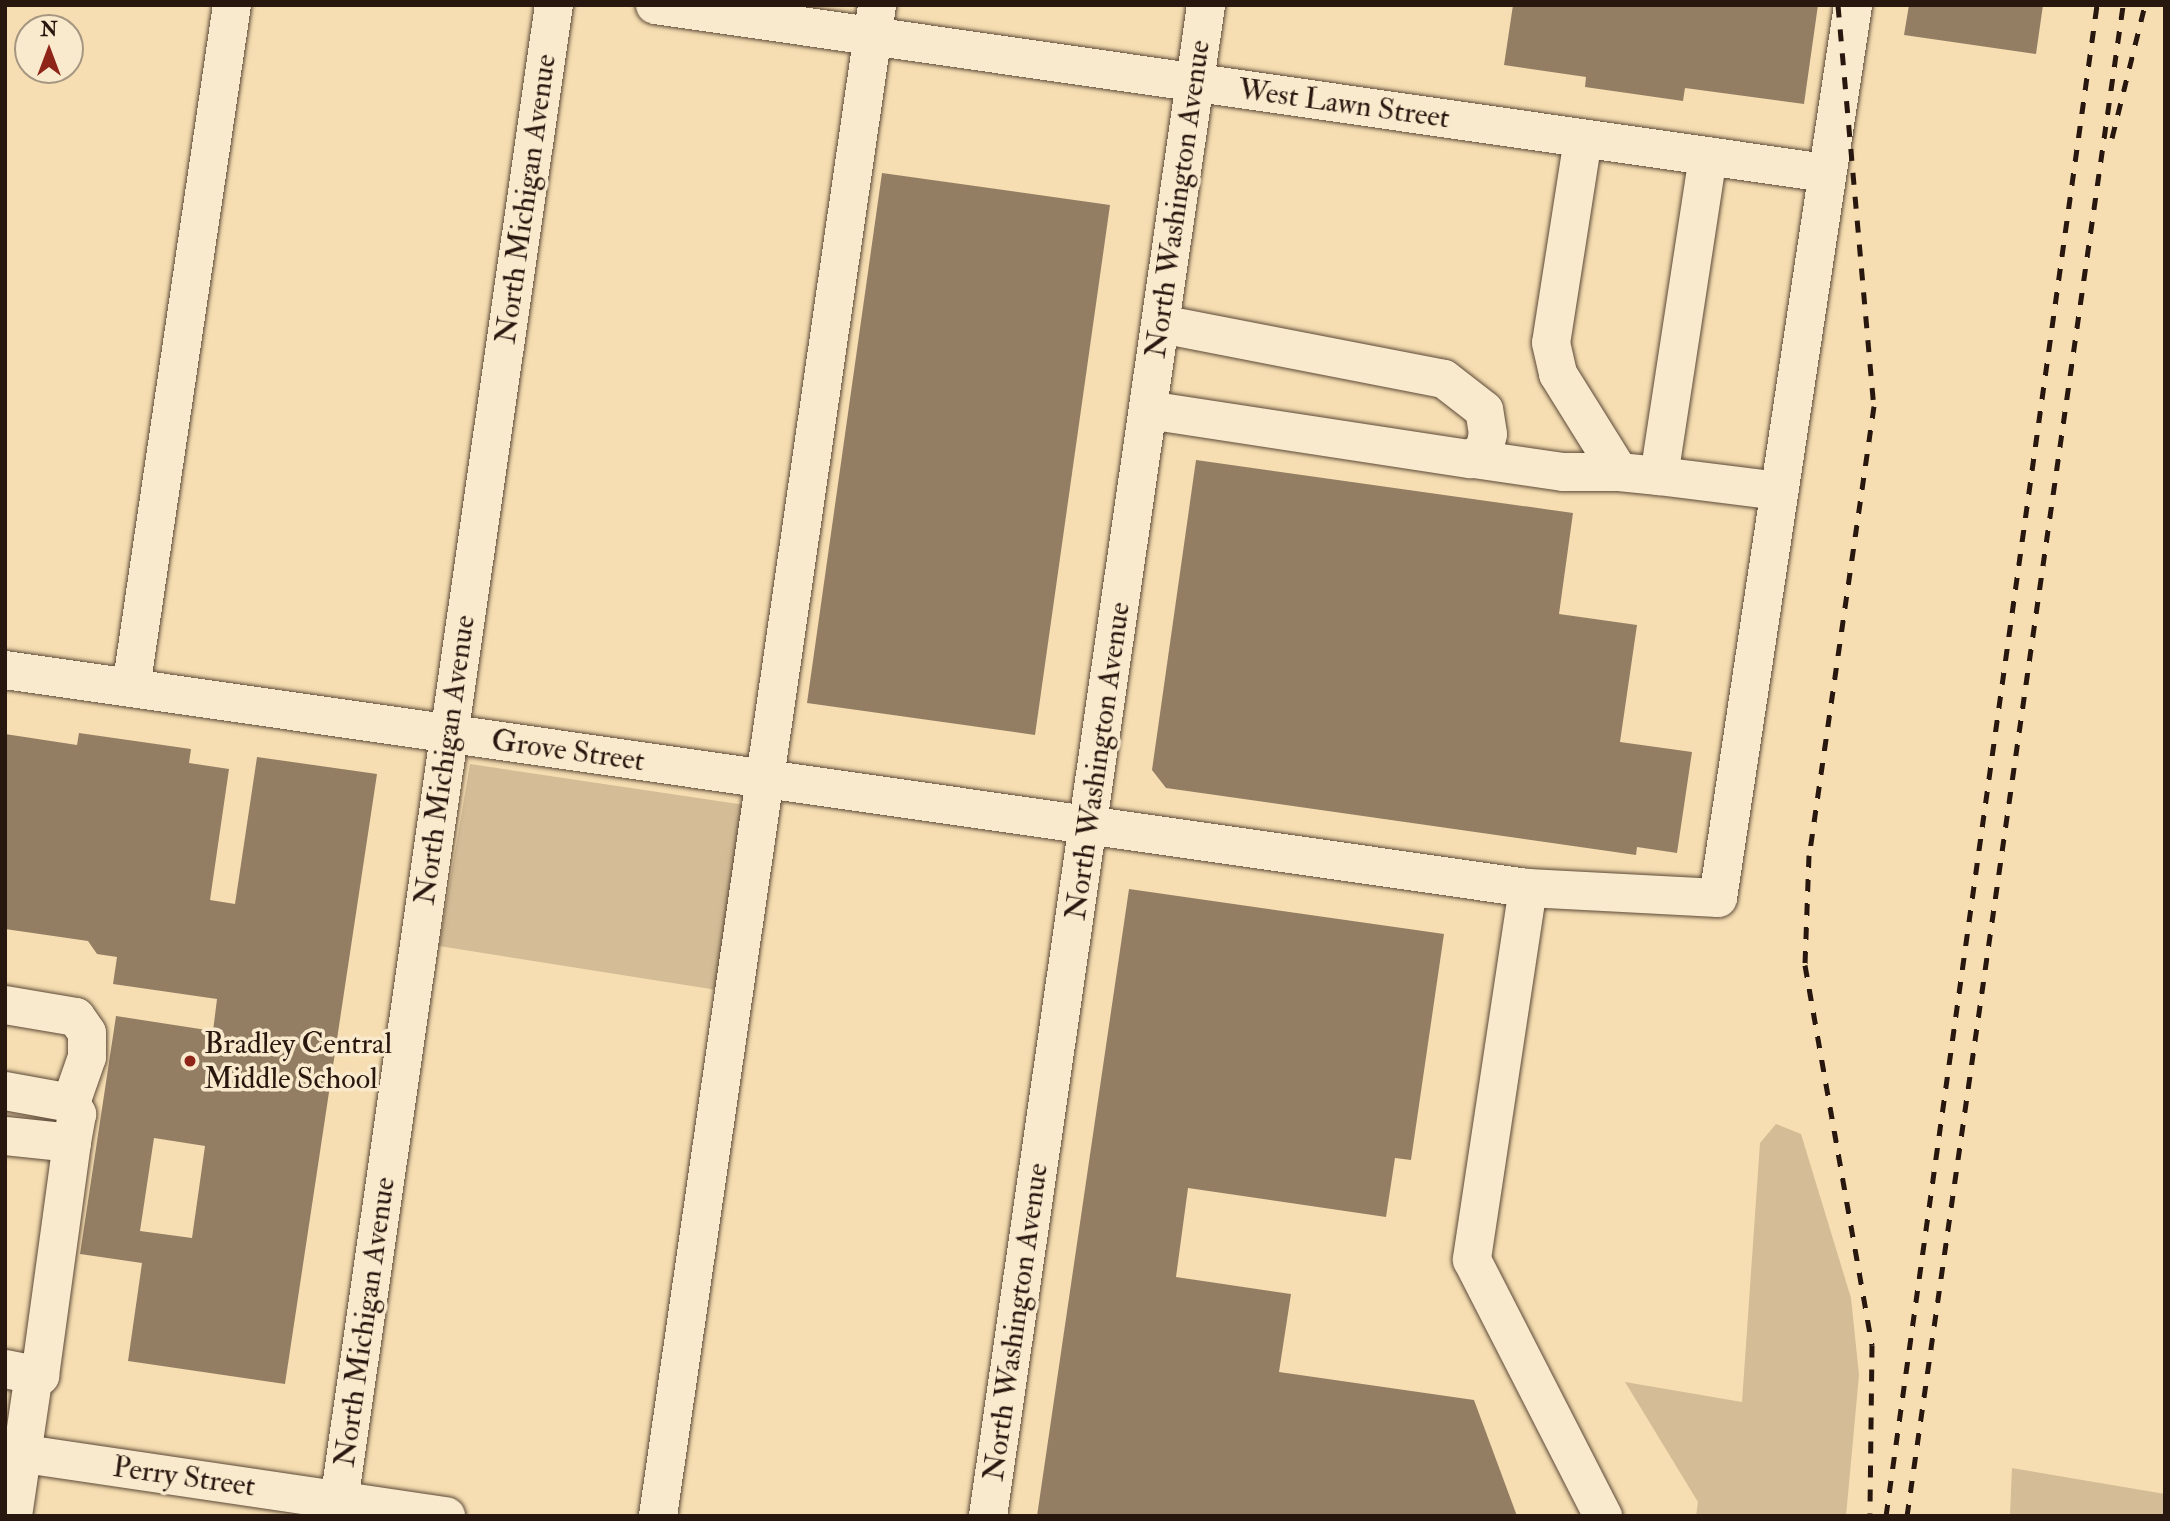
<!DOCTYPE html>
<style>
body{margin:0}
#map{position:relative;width:2170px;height:1521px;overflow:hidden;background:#f6deb2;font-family:"IM FELL Double Pica",serif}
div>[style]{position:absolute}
.green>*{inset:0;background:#d3bc96}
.building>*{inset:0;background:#937e64}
.roads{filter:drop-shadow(0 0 2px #5c4938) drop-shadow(0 0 2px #5c4938)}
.minor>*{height:38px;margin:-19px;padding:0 19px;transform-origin:19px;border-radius:19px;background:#f9eacd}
.rail>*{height:5px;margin-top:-2.5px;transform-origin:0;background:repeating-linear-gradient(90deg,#28170f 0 12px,transparent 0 24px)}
.dots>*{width:19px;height:19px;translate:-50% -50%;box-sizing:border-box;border:4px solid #f9eacd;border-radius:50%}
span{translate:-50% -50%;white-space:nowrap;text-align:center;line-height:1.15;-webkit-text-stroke:7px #f9eacd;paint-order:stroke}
.street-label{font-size:30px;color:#28170f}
.poi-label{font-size:30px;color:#28170f}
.left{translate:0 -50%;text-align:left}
.frame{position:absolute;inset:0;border:7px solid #28170f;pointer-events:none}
.north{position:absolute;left:14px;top:14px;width:70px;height:70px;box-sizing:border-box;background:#f9eacd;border:2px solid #a59681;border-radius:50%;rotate:0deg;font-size:19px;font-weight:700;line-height:28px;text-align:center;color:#28170f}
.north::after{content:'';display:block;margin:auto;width:24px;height:32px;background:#8f2418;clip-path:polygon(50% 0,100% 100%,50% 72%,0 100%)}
</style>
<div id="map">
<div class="green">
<div style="clip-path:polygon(470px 764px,745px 805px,717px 990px,439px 946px)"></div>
<div style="clip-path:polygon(1776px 1124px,1801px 1134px,1851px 1298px,1859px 1375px,1846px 1516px,1696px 1516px,1698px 1502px,1625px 1382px,1742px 1402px,1760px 1143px)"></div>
<div style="clip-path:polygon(2012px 1468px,2165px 1494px,2165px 1516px,2010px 1516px)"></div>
</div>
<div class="building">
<div style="clip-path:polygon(1513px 5px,1818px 5px,1804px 104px,1685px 88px,1683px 101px,1585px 87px,1586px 77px,1504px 65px)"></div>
<div style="clip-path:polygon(1909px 5px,2043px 5px,2036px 54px,1904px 35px)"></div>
<div style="clip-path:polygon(882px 173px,1110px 205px,1035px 735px,807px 703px)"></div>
<div style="clip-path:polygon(1196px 460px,1573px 513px,1559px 614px,1637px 625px,1620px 742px,1692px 752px,1677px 853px,1637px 847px,1636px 855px,1166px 788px,1152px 770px)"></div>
<div style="clip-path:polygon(evenodd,79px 733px,191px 749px,189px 763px,229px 769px,210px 900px,235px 904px,257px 757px,377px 774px,285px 1384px,128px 1361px,142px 1263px,80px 1254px,116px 1016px,213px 1031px,217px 999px,113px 984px,117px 957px,97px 954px,88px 941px,5px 929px,5px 734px,77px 745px,79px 733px,154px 1138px,205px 1146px,192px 1238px,140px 1231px,154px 1138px)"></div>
<div style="clip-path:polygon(1129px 889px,1444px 934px,1411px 1160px,1395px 1158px,1386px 1217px,1188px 1188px,1176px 1277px,1291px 1294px,1279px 1372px,1474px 1400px,1517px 1516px,1037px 1516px)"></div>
</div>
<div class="roads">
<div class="minor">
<div style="left:655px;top:5px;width:1182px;rotate:8.17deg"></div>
<div style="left:1583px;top:139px;width:206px;rotate:98.9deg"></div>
<div style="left:1551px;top:343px;width:32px;rotate:77deg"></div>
<div style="left:1558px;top:374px;width:115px;rotate:58.1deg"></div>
<div style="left:1619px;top:472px;width:40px;rotate:5.7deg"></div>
<div style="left:1708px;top:156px;width:324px;rotate:98.7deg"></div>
<div style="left:1659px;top:476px;width:121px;rotate:7.1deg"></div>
<div style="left:1148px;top:410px;width:326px;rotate:8.7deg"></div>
<div style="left:1470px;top:459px;width:16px;rotate:-30deg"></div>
<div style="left:1484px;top:451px;width:17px;rotate:-77deg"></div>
<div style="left:1488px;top:434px;width:24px;rotate:-99deg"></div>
<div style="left:1484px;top:410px;width:51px;rotate:-142.2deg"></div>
<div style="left:1444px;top:379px;width:289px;rotate:-169deg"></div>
<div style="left:1474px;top:459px;width:90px;rotate:8.3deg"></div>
<div style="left:1563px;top:472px;width:56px"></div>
<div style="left:5px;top:670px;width:1539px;rotate:8.15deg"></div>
<div style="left:1528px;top:888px;width:190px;rotate:3deg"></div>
<div style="left:1718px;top:898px;width:903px;rotate:-81.4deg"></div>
<div style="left:131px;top:688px;width:690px;rotate:-81.59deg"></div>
<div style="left:1528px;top:888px;width:376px;rotate:98.6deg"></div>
<div style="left:1472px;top:1260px;width:288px;rotate:62.9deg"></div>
<div style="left:5px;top:1005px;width:72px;rotate:9.6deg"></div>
<div style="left:76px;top:1017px;width:19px;rotate:55deg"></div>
<div style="left:87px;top:1033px;width:24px;rotate:90deg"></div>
<div style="left:87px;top:1057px;width:49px;rotate:109.2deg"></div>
<div style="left:5px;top:1091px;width:67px;rotate:10.3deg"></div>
<div style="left:71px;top:1103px;width:13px;rotate:61deg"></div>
<div style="left:77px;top:1114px;width:29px;rotate:100deg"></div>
<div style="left:72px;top:1143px;width:67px;rotate:-174deg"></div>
<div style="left:5px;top:1369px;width:36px;rotate:11deg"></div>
<div style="left:40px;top:1376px;width:235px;rotate:-82.2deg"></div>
<div style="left:5px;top:1451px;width:446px;rotate:8.4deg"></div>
<div style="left:13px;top:1516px;width:144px;rotate:-81.6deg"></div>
<div style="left:337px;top:1516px;width:1527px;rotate:-81.83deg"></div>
<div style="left:658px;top:1516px;width:1527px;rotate:-81.75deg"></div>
<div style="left:988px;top:1516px;width:1527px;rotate:-81.79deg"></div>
</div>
</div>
<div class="rail">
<div style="left:1838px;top:5px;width:403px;rotate:84.9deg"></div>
<div style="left:1874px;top:406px;width:454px;rotate:98.2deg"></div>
<div style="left:1809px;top:855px;width:110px;rotate:92.1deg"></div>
<div style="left:1805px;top:965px;width:386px;rotate:80deg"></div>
<div style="left:1872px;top:1345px;width:171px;rotate:90.7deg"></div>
<div style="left:2112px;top:138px;width:137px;rotate:-76.1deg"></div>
<div style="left:1886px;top:1516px;width:1526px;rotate:-82.05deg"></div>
<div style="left:1907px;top:1516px;width:1526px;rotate:-81.86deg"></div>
</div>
<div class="dots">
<div style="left:190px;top:1061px;background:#8f2418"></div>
</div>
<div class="street-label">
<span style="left:1344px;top:104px;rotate:8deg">West Lawn Street</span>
<span style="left:526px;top:199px;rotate:-82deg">North Michigan Avenue</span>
<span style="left:1178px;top:199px;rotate:-82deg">North Washington Avenue</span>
<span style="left:568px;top:751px;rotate:8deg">Grove Street</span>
<span style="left:445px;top:760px;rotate:-82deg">North Michigan Avenue</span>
<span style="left:1098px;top:761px;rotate:-82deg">North Washington Avenue</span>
<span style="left:365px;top:1322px;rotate:-82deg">North Michigan Avenue</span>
<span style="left:1016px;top:1322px;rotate:-82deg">North Washington Avenue</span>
<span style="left:184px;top:1477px;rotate:8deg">Perry Street</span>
</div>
<div class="poi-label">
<span class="left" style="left:204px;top:1061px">Bradley Central<br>Middle School</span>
</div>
<div class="frame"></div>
<div class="north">N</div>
</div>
